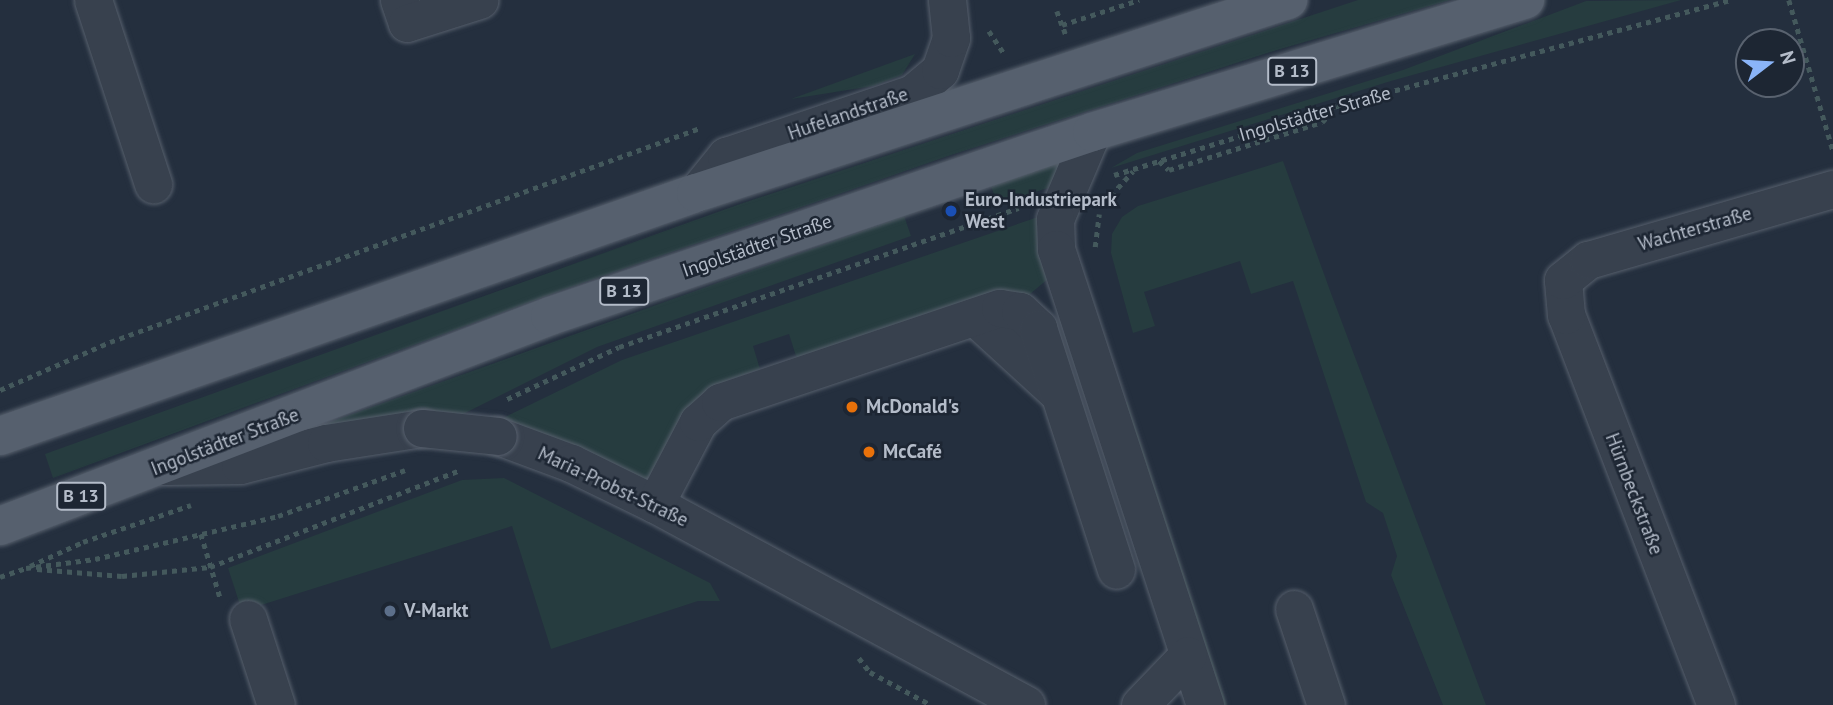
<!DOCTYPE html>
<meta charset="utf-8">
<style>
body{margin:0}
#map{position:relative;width:1833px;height:705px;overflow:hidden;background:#242f3e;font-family:"PT Sans",sans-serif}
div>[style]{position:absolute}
.green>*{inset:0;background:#263c3f}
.path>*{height:4.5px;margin-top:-2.25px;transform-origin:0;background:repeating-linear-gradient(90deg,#44595c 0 5px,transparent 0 10px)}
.roads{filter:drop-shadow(0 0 2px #565f6c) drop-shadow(0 0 2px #565f6c)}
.minor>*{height:37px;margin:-18.5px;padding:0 18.5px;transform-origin:18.5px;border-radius:18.5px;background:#38414e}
.major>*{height:38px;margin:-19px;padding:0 19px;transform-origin:19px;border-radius:19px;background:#56606e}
.bridges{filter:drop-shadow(0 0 2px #565f6c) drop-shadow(0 0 2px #565f6c)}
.minor-bridge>*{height:37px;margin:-18.5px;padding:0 18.5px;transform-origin:18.5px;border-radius:18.5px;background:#38414e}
.dots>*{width:19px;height:19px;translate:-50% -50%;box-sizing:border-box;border:4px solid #1d2633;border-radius:50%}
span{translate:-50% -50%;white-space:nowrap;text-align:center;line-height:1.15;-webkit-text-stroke:5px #1d2633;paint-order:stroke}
.shield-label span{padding:2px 5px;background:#1d2633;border:2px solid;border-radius:5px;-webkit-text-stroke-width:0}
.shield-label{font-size:18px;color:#b4bcc9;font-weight:700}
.street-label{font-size:19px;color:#b4bcc9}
.poi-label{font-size:19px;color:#b4bcc9;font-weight:700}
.left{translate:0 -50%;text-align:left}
.north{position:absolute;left:1735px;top:28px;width:70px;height:70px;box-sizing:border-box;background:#1d2633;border:2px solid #59626f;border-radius:50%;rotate:73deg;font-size:19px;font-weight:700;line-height:28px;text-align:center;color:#b4bcc9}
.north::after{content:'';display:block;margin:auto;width:24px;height:32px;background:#8ab4f8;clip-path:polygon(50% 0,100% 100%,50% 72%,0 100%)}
</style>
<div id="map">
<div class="green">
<div style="clip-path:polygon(1358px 0,1450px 0,1277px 50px,951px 155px,568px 288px,53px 478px,45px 454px,740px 204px)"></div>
<div style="clip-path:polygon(1681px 0,1391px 81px,1111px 168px,1137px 153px,1403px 70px,1586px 1px)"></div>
<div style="clip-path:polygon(915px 54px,902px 75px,873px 86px,791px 99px)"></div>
<div style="clip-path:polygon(1063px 160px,1050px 187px,998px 205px,991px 186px)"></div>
<div style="clip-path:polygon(1283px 161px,1332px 296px,1486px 705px,1443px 705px,1391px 575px,1397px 556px,1383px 513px,1366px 502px,1293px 281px,1251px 294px,1240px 261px,1144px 292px,1155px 326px,1133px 333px,1111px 253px,1112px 234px,1122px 217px,1138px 206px)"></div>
<div style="clip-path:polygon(904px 216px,911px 236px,597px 347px,461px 415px,305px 431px)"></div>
<div style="clip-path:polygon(1038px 217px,1048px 279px,1024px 299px,811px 363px,796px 356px,789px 334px,753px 346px,760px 369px,716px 385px,654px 484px,499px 420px,622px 360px)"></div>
<div style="clip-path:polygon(1127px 401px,1227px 705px,1219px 705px,1122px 410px)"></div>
<div style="clip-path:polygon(504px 478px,710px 583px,720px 601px,698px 601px,551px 649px,512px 526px,242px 611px,228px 568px,462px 480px)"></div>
</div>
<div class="path">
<div style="left:1789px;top:0;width:156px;rotate:73.7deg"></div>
<div style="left:1057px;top:11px;width:15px;rotate:70deg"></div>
<div style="left:989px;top:31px;width:27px;rotate:56deg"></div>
<div style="left:1065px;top:34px;width:9px;rotate:-108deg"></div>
<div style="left:1062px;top:25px;width:81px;rotate:-18deg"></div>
<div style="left:1159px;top:161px;width:13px;rotate:42deg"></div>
<div style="left:1169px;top:170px;width:160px;rotate:-17.4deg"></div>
<div style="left:1322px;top:122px;width:21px;rotate:-47deg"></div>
<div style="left:1114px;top:175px;width:233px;rotate:-17.2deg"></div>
<div style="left:1337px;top:106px;width:406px;rotate:-15.1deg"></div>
<div style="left:1104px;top:203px;width:43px;rotate:-47.8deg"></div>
<div style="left:1095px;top:247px;width:33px;rotate:-83deg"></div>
<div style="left:0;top:390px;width:120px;rotate:-23.6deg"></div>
<div style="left:110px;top:342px;width:628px;rotate:-19.94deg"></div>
<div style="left:507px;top:399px;width:123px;rotate:-24.9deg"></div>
<div style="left:619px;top:347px;width:423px;rotate:-19.2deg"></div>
<div style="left:201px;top:534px;width:66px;rotate:73.2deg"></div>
<div style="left:30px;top:566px;width:58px;rotate:-24.4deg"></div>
<div style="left:83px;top:542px;width:114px;rotate:-18.9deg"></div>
<div style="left:37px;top:569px;width:85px;rotate:4.7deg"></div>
<div style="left:122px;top:576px;width:88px;rotate:-5.8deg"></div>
<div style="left:210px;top:567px;width:268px;rotate:-21.2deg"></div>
<div style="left:0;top:577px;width:28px;rotate:-19deg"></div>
<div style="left:26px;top:568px;width:70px;rotate:-7.4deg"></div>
<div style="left:95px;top:559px;width:188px;rotate:-13.2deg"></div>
<div style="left:278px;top:516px;width:135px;rotate:-19.9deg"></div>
<div style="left:859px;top:658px;width:18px;rotate:52deg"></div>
<div style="left:870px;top:672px;width:69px;rotate:28.4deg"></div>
</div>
<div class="roads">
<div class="minor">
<div style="left:93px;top:0;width:194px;rotate:71.9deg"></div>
<div style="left:399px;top:0;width:24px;rotate:71deg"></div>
<div style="left:407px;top:23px;width:76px;rotate:-17.7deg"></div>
<div style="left:1092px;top:132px;width:95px;rotate:113deg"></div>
<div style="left:1055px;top:219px;width:30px;rotate:88deg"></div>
<div style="left:1056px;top:249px;width:480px;rotate:71.9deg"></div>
<div style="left:696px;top:193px;width:48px;rotate:-51deg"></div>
<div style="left:726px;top:156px;width:197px;rotate:-18.6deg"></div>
<div style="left:913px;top:93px;width:35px;rotate:-40deg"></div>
<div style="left:940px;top:70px;width:34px;rotate:-71deg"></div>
<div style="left:951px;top:38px;width:38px;rotate:-96deg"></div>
<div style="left:975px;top:317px;width:113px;rotate:42.5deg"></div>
<div style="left:498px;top:436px;width:78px;rotate:20.3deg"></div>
<div style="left:571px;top:463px;width:93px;rotate:26deg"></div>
<div style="left:655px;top:504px;width:422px;rotate:28.4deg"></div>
<div style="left:163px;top:466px;width:77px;rotate:-0.7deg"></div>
<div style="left:240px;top:465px;width:89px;rotate:-14.3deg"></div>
<div style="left:326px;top:443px;width:97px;rotate:-8.9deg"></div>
<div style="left:655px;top:504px;width:93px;rotate:-62.3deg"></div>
<div style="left:698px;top:422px;width:30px;rotate:-42deg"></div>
<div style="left:720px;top:402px;width:295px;rotate:-18.6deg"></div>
<div style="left:1000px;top:308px;width:20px;rotate:9deg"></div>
<div style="left:1020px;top:311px;width:25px;rotate:43deg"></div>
<div style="left:1038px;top:328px;width:254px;rotate:72.1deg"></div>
<div style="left:1294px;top:609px;width:101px;rotate:71.6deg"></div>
<div style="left:248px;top:619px;width:90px;rotate:72deg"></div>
<div style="left:1140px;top:705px;width:69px;rotate:-46.2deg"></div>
<div style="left:1716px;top:705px;width:418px;rotate:-111deg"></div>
<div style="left:1566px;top:315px;width:35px;rotate:-95deg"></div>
<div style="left:1563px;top:280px;width:32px;rotate:-39deg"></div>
<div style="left:1588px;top:260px;width:255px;rotate:-16.2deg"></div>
</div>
<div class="major">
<div style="left:0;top:436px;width:737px;rotate:-19.25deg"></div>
<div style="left:696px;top:193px;width:623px;rotate:-18.06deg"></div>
<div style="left:0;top:526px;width:589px;rotate:-20.9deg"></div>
<div style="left:550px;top:316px;width:572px;rotate:-18.75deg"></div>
<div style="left:1092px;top:132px;width:453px;rotate:-17deg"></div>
</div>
</div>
<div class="bridges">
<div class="minor-bridge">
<div style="left:422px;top:428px;width:76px;rotate:6deg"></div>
</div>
</div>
<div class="dots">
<div style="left:951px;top:211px;background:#1a4fb4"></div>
<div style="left:852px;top:407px;background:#e8710a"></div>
<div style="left:869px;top:452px;background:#e8710a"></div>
<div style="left:390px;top:611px;background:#5c6f8a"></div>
</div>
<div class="shield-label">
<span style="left:1292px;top:71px">B 13</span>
<span style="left:624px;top:291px">B 13</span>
<span style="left:81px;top:496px">B 13</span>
</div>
<div class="street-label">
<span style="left:848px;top:114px;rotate:-19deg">Hufelandstraße</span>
<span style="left:1315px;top:114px;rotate:-16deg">Ingolstädter Straße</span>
<span style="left:1695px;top:229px;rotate:-16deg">Wachterstraße</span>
<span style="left:757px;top:246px;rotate:-19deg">Ingolstädter Straße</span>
<span style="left:225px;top:442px;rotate:-21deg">Ingolstädter Straße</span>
<span style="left:613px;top:487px;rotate:25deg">Maria-Probst-Straße</span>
<span style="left:1634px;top:494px;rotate:69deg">Hürnbeckstraße</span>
</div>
<div class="poi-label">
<span class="left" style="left:965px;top:211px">Euro-Industriepark<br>West</span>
<span class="left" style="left:866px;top:407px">McDonald's</span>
<span class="left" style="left:883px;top:452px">McCafé</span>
<span class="left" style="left:404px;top:611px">V-Markt</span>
</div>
<div class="north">N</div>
</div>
